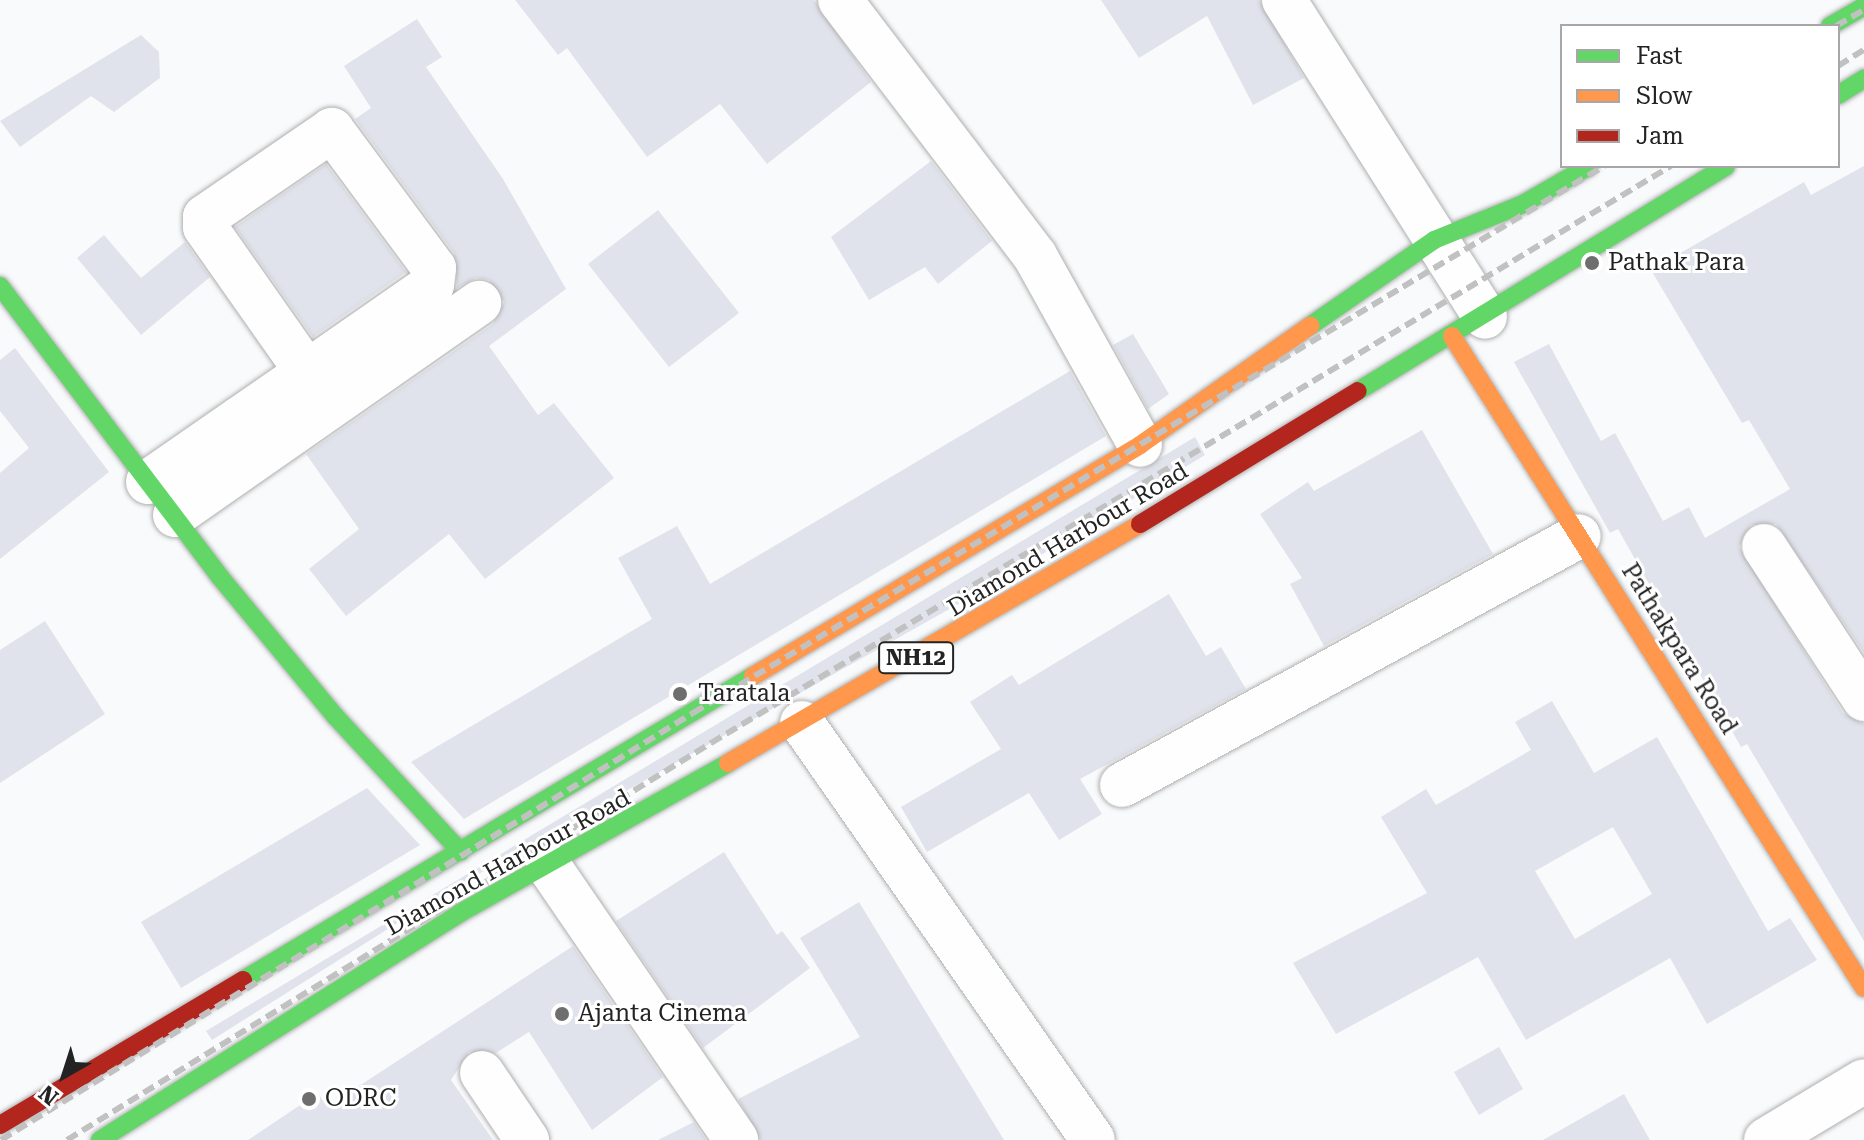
<!DOCTYPE html>
<style>
body{margin:0}
#map{position:relative;width:1864px;height:1140px;overflow:hidden;background:#f9fafb;font-family:"Roboto Serif",serif}
div>[style]{position:absolute}
.building>*{inset:0;background:#e1e3ec}
.roads{filter:drop-shadow(0 0 2px #afafb0) drop-shadow(0 0 2px #afafb0)}
.street>*{height:44px;margin:-22px;padding:0 22px;transform-origin:22px;border-radius:22px;background:#fefefe}
.fast>*{height:18px;margin:-9px;padding:0 9px;transform-origin:9px;border-radius:9px;background:#63d668}
.slow>*{height:18px;margin:-9px;padding:0 9px;transform-origin:9px;border-radius:9px;background:#ff974d}
.jam>*{height:18px;margin:-9px;padding:0 9px;transform-origin:9px;border-radius:9px;background:#b3261e}
.rail>*{height:6px;margin-top:-3px;transform-origin:0;background:repeating-linear-gradient(90deg,#c1c1c1 0 12px,transparent 0 18px)}
.dots>*{width:22px;height:22px;translate:-50% -50%;box-sizing:border-box;border:4px solid #fff;border-radius:50%}
span{translate:-50% -50%;white-space:nowrap;text-align:center;line-height:1.15;-webkit-text-stroke:6px #fff;paint-order:stroke}
.shield-label span{padding:2px 6px;background:#fff;border:2px solid;border-radius:6px;-webkit-text-stroke-width:0}
.shield-label{font-size:22px;color:#232324;font-weight:700}
.poi-label{font-size:24px;color:#232324}
.left{translate:0 -50%;text-align:left}
.street-label{font-size:24px;color:#232324}
.legend{position:absolute;left:1560px;top:24px;width:280px;height:144px;box-sizing:border-box;background:#fff;border:2px solid #a7a7a7;margin:0;padding:10px 14px;list-style:none;font-size:24px;color:#232324}
.legend li{display:flex;align-items:center;gap:16px;height:40px}
.legend b{width:40px;border:2px solid #a7a7a7}
.north{position:absolute;left:24px;top:1036px;width:80px;height:80px;-webkit-text-stroke:6px #fff;paint-order:stroke;rotate:219deg;font-size:22px;font-weight:700;line-height:32px;text-align:center;color:#232324}
.north::after{content:'';display:block;margin:auto;width:28px;height:36px;background:#232324;clip-path:polygon(50% 0,100% 100%,50% 72%,0 100%)}
</style>
<div id="map">
<div class="building">
<div style="clip-path:polygon(515px 0,814px 0,871px 82px,767px 164px,720px 104px,647px 157px,567px 48px,558px 55px)"></div>
<div style="clip-path:polygon(1101px 0,1259px 0,1304px 78px,1253px 105px,1207px 16px,1139px 58px)"></div>
<div style="clip-path:polygon(417px 19px,442px 57px,426px 67px,503px 179px,566px 289px,489px 346px,538px 415px,554px 403px,614px 478px,485px 579px,449px 534px,346px 616px,309px 569px,359px 529px,306px 454px,493px 324px,504px 302px,489px 280px,476px 278px,457px 288px,454px 253px,355px 119px,371px 108px,344px 66px)"></div>
<div style="clip-path:polygon(141px 35px,159px 52px,160px 78px,114px 112px,91px 96px,20px 147px,0 121px)"></div>
<div style="clip-path:polygon(931px 161px,992px 241px,938px 284px,925px 267px,869px 300px,831px 237px)"></div>
<div style="clip-path:polygon(326px 164px,406px 272px,313px 337px,235px 227px)"></div>
<div style="clip-path:polygon(1864px 166px,1864px 653px,1776px 524px,1751px 525px,1739px 547px,1843px 713px,1864px 724px,1864px 941px,1747px 744px,1741px 747px,1618px 529px,1610px 533px,1514px 362px,1549px 344px,1601px 441px,1615px 433px,1663px 521px,1689px 507px,1705px 538px,1790px 489px,1749px 420px,1742px 423px,1651px 270px,1804px 182px,1811px 195px)"></div>
<div style="clip-path:polygon(658px 210px,739px 313px,669px 367px,588px 264px)"></div>
<div style="clip-path:polygon(104px 235px,141px 278px,185px 242px,210px 277px,141px 335px,77px 258px)"></div>
<div style="clip-path:polygon(1133px 334px,1169px 394px,1148px 409px,1113px 345px)"></div>
<div style="clip-path:polygon(15px 348px,109px 472px,0 559px,0 473px,29px 448px,0 411px,0 360px)"></div>
<div style="clip-path:polygon(1070px 371px,1106px 436px,464px 819px,411px 762px,652px 619px,618px 558px,677px 526px,710px 584px)"></div>
<div style="clip-path:polygon(1422px 430px,1493px 554px,1324px 646px,1290px 584px,1302px 578px,1260px 514px,1308px 482px,1314px 491px)"></div>
<div style="clip-path:polygon(1195px 437px,1205px 455px,992px 585px,448px 891px,212px 1040px,206px 1031px)"></div>
<div style="clip-path:polygon(1169px 594px,1206px 656px,1221px 647px,1246px 689px,1080px 779px,1102px 814px,1059px 840px,1029px 793px,927px 852px,901px 807px,1001px 749px,970px 702px,1012px 675px,1019px 685px)"></div>
<div style="clip-path:polygon(45px 621px,105px 714px,0 783px,0 650px)"></div>
<div style="clip-path:polygon(evenodd,1552px 701px,1594px 773px,1657px 737px,1768px 931px,1790px 918px,1817px 960px,1707px 1024px,1670px 958px,1526px 1040px,1478px 957px,1336px 1034px,1293px 963px,1427px 893px,1381px 817px,1426px 789px,1436px 805px,1531px 750px,1515px 722px,1552px 701px,1613px 827px,1652px 894px,1575px 939px,1535px 871px,1613px 827px)"></div>
<div style="clip-path:polygon(367px 788px,420px 845px,181px 988px,141px 922px)"></div>
<div style="clip-path:polygon(724px 852px,777px 935px,782px 931px,810px 968px,703px 1048px,616px 921px)"></div>
<div style="clip-path:polygon(859px 902px,1004px 1140px,761px 1140px,738px 1099px,860px 1037px,800px 938px)"></div>
<div style="clip-path:polygon(573px 946px,663px 1077px,592px 1130px,529px 1032px,496px 1053px,469px 1052px,451px 1080px,493px 1140px,248px 1140px,318px 1093px,327px 1107px)"></div>
<div style="clip-path:polygon(1499px 1047px,1523px 1089px,1479px 1115px,1454px 1072px)"></div>
<div style="clip-path:polygon(1624px 1094px,1650px 1140px,1543px 1140px)"></div>
<div style="clip-path:polygon(694px 1122px,706px 1140px,658px 1140px)"></div>
</div>
<div class="roads">
<div class="street">
<div style="left:840px;top:0;width:322px;rotate:52.7deg"></div>
<div style="left:1035px;top:256px;width:216px;rotate:60.9deg"></div>
<div style="left:1284px;top:0;width:375px;rotate:57.6deg"></div>
<div style="left:148px;top:482px;width:111px;rotate:-34.7deg"></div>
<div style="left:239px;top:419px;width:83px;rotate:-34.7deg"></div>
<div style="left:307px;top:372px;width:152px;rotate:-34.8deg"></div>
<div style="left:432px;top:285px;width:17px;rotate:-83deg"></div>
<div style="left:434px;top:268px;width:172px;rotate:-126.5deg"></div>
<div style="left:332px;top:130px;width:154px;rotate:145.6deg"></div>
<div style="left:205px;top:217px;width:10px;rotate:90deg"></div>
<div style="left:205px;top:227px;width:177px;rotate:54.9deg"></div>
<div style="left:175px;top:515px;width:371px;rotate:-34.9deg"></div>
<div style="left:1764px;top:546px;width:183px;rotate:56.8deg"></div>
<div style="left:802px;top:723px;width:508px;rotate:55.09deg"></div>
<div style="left:1122px;top:785px;width:520px;rotate:-28.58deg"></div>
<div style="left:548px;top:865px;width:333px;rotate:55.6deg"></div>
<div style="left:482px;top:1073px;width:81px;rotate:56.1deg"></div>
<div style="left:1766px;top:1140px;width:114px;rotate:-31deg"></div>
</div>
<div class="fast">
<div style="left:1830px;top:26px;width:39px;rotate:-30deg"></div>
<div style="left:1838px;top:95px;width:31px;rotate:-32deg"></div>
<div style="left:0;top:286px;width:365px;rotate:52.9deg"></div>
<div style="left:220px;top:577px;width:180px;rotate:50.4deg"></div>
<div style="left:335px;top:716px;width:185px;rotate:47.2deg"></div>
<div style="left:1310px;top:326px;width:151px;rotate:-34.7deg"></div>
<div style="left:1434px;top:240px;width:96px;rotate:-22deg"></div>
<div style="left:1523px;top:204px;width:76px;rotate:-29.9deg"></div>
<div style="left:1358px;top:391px;width:431px;rotate:-31.4deg"></div>
<div style="left:243px;top:980px;width:594px;rotate:-30.8deg"></div>
<div style="left:100px;top:1140px;width:426px;rotate:-32.2deg"></div>
<div style="left:460px;top:913px;width:307px;rotate:-29.2deg"></div>
</div>
<div class="slow">
<div style="left:1452px;top:336px;width:771px;rotate:57.71deg"></div>
<div style="left:753px;top:676px;width:451px;rotate:-30.8deg"></div>
<div style="left:1140px;top:445px;width:208px;rotate:-35deg"></div>
<div style="left:728px;top:763px;width:476px;rotate:-30.1deg"></div>
</div>
<div class="jam">
<div style="left:1140px;top:524px;width:255px;rotate:-31.4deg"></div>
<div style="left:0;top:1125px;width:283px;rotate:-30.8deg"></div>
</div>
</div>
<div class="rail">
<div style="left:1836px;top:26px;width:32px;rotate:-30deg"></div>
<div style="left:1838px;top:66px;width:31px;rotate:-32deg"></div>
<div style="left:1px;top:1140px;width:813px;rotate:-31.68deg"></div>
<div style="left:693px;top:713px;width:1063px;rotate:-30.98deg"></div>
<div style="left:67px;top:1140px;width:757px;rotate:-31.65deg"></div>
<div style="left:711px;top:743px;width:1120px;rotate:-31.01deg"></div>
</div>
<div class="dots">
<div style="left:1592px;top:263px;background:#6e6e6f"></div>
<div style="left:680px;top:694px;background:#6e6e6f"></div>
<div style="left:562px;top:1014px;background:#6e6e6f"></div>
<div style="left:309px;top:1099px;background:#6e6e6f"></div>
</div>
<div class="shield-label">
<span style="left:916px;top:658px">NH12</span>
</div>
<div class="poi-label">
<span class="left" style="left:1608px;top:263px">Pathak Para</span>
<span class="left" style="left:698px;top:694px">Taratala</span>
<span class="left" style="left:578px;top:1014px">Ajanta Cinema</span>
<span class="left" style="left:325px;top:1099px">ODRC</span>
</div>
<div class="street-label">
<span style="left:1068px;top:540px;rotate:-31deg">Diamond Harbour Road</span>
<span style="left:1679px;top:649px;rotate:58deg">Pathakpara Road</span>
<span style="left:508px;top:863px;rotate:-29deg">Diamond Harbour Road</span>
</div>
<ul class="legend">
<li><b style="height:10px;background:#63d668"></b>Fast</li>
<li><b style="height:10px;background:#ff974d"></b>Slow</li>
<li><b style="height:10px;background:#b3261e"></b>Jam</li>
</ul>
<div class="north">N</div>
</div>
